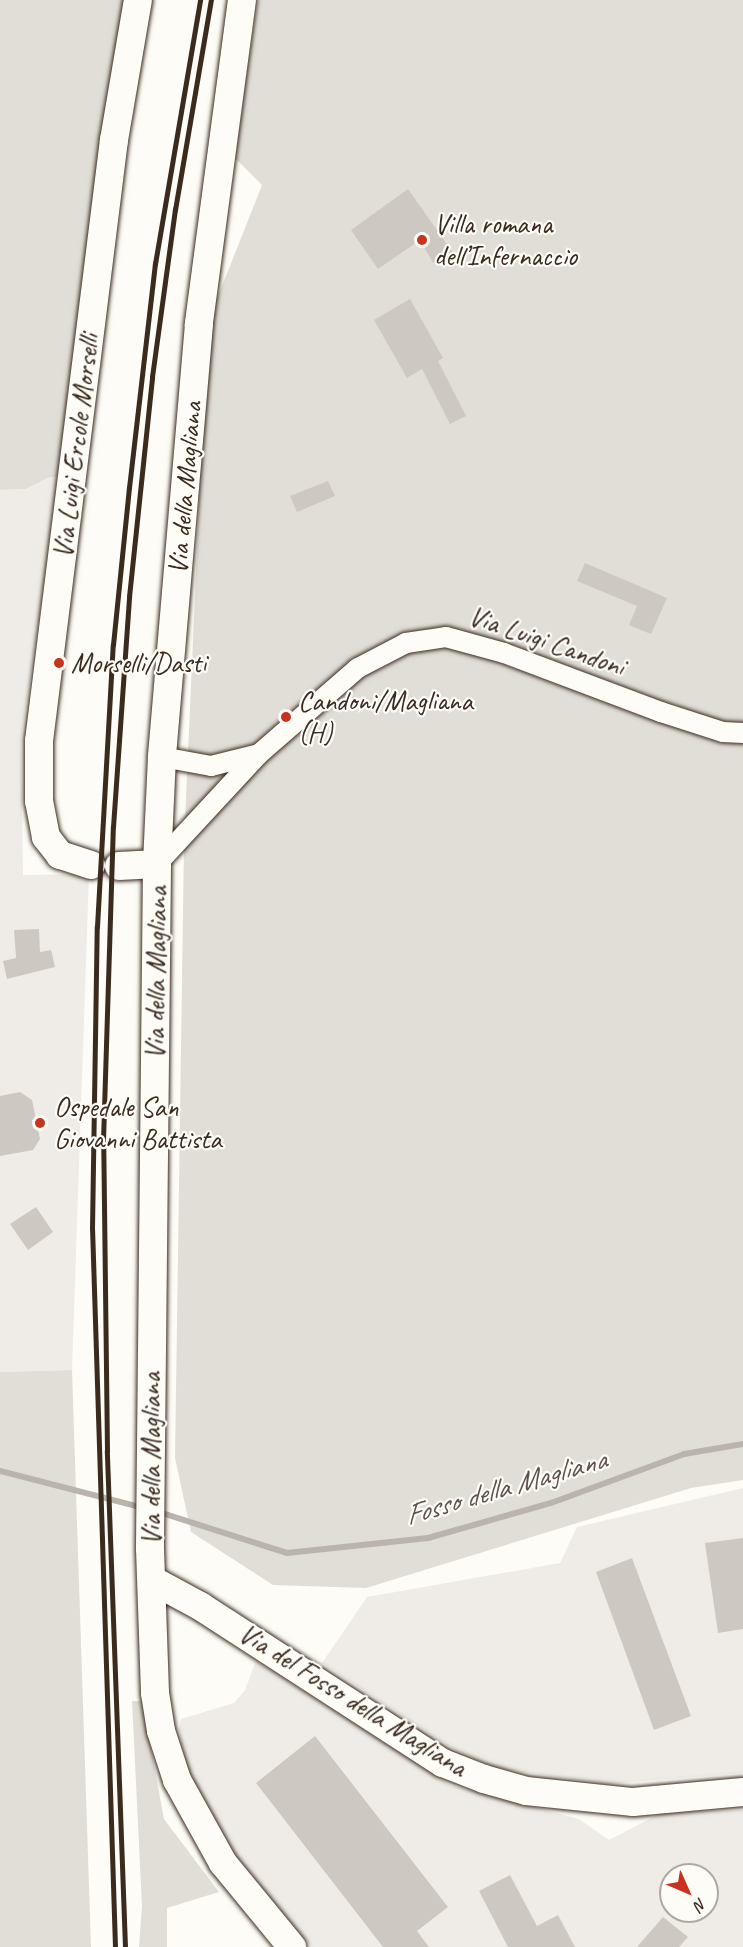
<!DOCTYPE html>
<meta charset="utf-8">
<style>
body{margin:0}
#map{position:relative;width:743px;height:1947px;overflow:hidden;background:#fdfcf7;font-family:Caveat,sans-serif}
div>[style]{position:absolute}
.built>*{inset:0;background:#efece7}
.green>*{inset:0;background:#e1ded7}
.stream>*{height:6px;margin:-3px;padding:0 3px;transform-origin:3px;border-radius:3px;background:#bbb4ad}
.building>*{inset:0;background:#cdc8c2}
.roads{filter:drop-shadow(0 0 2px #3b2a1e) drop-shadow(0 0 2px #3b2a1e)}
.street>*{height:20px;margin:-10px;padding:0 10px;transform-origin:10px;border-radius:10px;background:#fdfcf7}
.secondary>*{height:28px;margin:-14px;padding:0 14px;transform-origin:14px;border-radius:14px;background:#fdfcf7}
.rail>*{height:4.5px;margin:-2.25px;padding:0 2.25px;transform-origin:2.25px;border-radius:2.25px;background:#3b2a1e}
.dots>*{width:16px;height:16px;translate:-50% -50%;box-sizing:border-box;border:3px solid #fdfcf7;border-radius:50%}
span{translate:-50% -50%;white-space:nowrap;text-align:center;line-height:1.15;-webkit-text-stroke:4.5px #fdfcf7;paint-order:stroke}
.poi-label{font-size:28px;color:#3b2a1e}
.left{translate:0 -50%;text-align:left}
.street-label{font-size:28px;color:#3b2a1e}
.water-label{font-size:30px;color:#615349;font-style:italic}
.north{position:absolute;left:659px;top:1863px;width:60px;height:60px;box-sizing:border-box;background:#fdfcf7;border:2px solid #afa8a0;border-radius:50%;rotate:135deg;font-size:16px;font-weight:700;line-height:24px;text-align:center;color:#3b2a1e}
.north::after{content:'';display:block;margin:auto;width:21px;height:27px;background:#c8321e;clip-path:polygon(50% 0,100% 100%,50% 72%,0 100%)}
</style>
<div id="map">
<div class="built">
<div style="clip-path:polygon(50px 477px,60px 477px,21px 739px,23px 875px,89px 874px,72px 1370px,0 1372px,0 490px,26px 489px)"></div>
<div style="clip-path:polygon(743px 1488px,743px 1773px,608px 1784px,496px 1768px,452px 1748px,322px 1663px,367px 1597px,560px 1563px,577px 1527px)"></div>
<div style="clip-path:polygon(evenodd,256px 1661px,450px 1785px,579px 1819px,609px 1840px,661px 1813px,743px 1810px,743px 1947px,312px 1947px,210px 1826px,184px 1757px,179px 1730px,181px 1719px,234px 1703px,245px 1690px,256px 1661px,671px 1875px,707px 1875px,707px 1911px,671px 1911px,671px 1875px)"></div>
</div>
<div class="green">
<div style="clip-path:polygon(0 0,129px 0,60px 477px,50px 477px,26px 489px,0 490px)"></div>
<div style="clip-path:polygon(258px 0,743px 0,743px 1480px,691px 1488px,366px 1588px,273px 1585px,191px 1532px,175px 1458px,184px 843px,207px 324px,262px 185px,234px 157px)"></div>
<div style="clip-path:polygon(72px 1370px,91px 1947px,0 1947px,0 1372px)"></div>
<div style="clip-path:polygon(132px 1701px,142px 1701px,164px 1819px,219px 1892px,167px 1908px,167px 1947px,139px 1947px,142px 1906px)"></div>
</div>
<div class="stream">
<div style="left:0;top:1471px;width:149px;rotate:14.4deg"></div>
<div style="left:159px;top:1512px;width:134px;rotate:17.8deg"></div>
<div style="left:287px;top:1553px;width:142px;rotate:-6.1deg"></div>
<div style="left:428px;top:1538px;width:128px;rotate:-15.9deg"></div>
<div style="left:551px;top:1503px;width:142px;rotate:-20.2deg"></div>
<div style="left:684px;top:1454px;width:60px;rotate:-9.6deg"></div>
</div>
<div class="building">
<div style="clip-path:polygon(408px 189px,453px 253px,433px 263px,420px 240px,378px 269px,351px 230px)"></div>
<div style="clip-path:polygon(410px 299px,443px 358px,438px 361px,466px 416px,450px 424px,422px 369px,407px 378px,374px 320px)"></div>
<div style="clip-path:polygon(328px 481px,335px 496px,297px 512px,290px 496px)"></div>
<div style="clip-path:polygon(585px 563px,667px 598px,651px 634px,629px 625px,637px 606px,577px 581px)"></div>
<div style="clip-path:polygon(39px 929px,40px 952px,51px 950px,55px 967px,7px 979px,3px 961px,16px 958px,14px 930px)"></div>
<div style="clip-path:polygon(20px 1092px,32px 1100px,40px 1139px,33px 1150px,0 1156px,0 1096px)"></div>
<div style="clip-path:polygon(36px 1207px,53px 1232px,28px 1250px,10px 1224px)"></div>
<div style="clip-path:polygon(743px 1538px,743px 1629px,718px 1633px,705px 1543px)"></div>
<div style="clip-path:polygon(632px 1558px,691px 1716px,654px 1730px,596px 1572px)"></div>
<div style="clip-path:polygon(315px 1736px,448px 1907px,417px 1931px,429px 1947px,383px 1947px,256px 1783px)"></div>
<div style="clip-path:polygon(510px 1875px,537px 1926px,558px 1915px,575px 1947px,508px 1947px,479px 1891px)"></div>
<div style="clip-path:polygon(663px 1917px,688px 1937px,679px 1947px,637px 1947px)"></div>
</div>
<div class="roads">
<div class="street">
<div style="left:162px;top:757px;width:50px;rotate:10.4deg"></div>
<div style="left:211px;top:766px;width:49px;rotate:-14deg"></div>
<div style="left:157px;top:864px;width:150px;rotate:-47.2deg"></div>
<div style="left:259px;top:754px;width:131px;rotate:-41deg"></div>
<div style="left:358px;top:668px;width:54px;rotate:-27.5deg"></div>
<div style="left:406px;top:643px;width:40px;rotate:-8.5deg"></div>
<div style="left:446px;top:637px;width:60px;rotate:15.4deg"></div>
<div style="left:504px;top:653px;width:168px;rotate:20.6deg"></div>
<div style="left:661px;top:712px;width:65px;rotate:17.9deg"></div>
<div style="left:723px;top:732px;width:20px;rotate:3deg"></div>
</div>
<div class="secondary">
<div style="left:242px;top:0;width:327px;rotate:97.6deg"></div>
<div style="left:199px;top:324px;width:435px;rotate:94.9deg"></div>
<div style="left:162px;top:757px;width:107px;rotate:92.7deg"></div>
<div style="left:157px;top:864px;width:685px;rotate:90.59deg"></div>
<div style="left:150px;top:1549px;width:144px;rotate:88deg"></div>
<div style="left:155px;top:1693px;width:38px;rotate:81deg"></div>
<div style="left:161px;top:1731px;width:52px;rotate:71.9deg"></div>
<div style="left:177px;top:1780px;width:95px;rotate:61deg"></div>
<div style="left:223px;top:1863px;width:109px;rotate:50.6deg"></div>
<div style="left:91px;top:865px;width:33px;rotate:-162deg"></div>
<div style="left:60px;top:855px;width:23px;rotate:-128deg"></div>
<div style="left:46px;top:837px;width:37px;rotate:-101deg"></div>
<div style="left:39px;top:801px;width:60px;rotate:-90deg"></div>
<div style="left:39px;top:741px;width:606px;rotate:-82.89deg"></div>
<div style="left:114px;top:140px;width:142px;rotate:-80.3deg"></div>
<div style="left:119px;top:866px;width:38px;rotate:-3deg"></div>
<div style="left:152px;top:1580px;width:55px;rotate:28.4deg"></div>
<div style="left:200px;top:1606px;width:289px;rotate:32.9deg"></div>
<div style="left:443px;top:1763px;width:44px;rotate:21.3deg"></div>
<div style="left:484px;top:1779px;width:44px;rotate:15.9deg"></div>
<div style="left:526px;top:1791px;width:108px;rotate:5.9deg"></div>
<div style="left:633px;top:1802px;width:110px;rotate:-5.2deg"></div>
</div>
</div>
<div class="rail">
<div style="left:115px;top:1947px;width:718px;rotate:-91.83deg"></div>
<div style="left:92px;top:1229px;width:302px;rotate:-89.1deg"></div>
<div style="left:97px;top:927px;width:282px;rotate:-86.8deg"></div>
<div style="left:113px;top:645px;width:158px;rotate:-84.2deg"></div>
<div style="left:129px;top:488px;width:226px;rotate:-83.4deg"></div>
<div style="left:155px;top:264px;width:268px;rotate:-80.3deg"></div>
<div style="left:125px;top:1947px;width:496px;rotate:-92.1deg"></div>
<div style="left:107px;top:1451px;width:310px;rotate:-90.7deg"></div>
<div style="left:103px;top:1141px;width:314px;rotate:-88.2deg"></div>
<div style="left:113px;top:827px;width:231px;rotate:-86deg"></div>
<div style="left:129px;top:597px;width:221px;rotate:-84deg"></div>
<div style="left:152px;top:377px;width:169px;rotate:-82.2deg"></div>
<div style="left:175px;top:210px;width:213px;rotate:-80.3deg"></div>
</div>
<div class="dots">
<div style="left:422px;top:240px;background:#c8321e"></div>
<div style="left:59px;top:663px;background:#c8321e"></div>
<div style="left:286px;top:717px;background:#c8321e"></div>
<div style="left:40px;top:1123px;background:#c8321e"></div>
</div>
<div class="poi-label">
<span class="left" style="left:434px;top:240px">Villa romana<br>dell’Infernaccio</span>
<span class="left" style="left:71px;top:663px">Morselli/Dasti</span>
<span class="left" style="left:298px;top:717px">Candoni/Magliana<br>(H)</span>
<span class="left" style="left:54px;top:1123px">Ospedale San<br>Giovanni Battista</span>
</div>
<div class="street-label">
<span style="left:76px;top:446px;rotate:-83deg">Via Luigi Ercole Morselli</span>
<span style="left:185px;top:488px;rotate:-85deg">Via della Magliana</span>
<span style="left:547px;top:641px;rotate:19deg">Via Luigi Candoni</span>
<span style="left:156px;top:973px;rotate:-89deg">Via della Magliana</span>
<span style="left:151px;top:1459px;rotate:-90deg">Via della Magliana</span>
<span style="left:353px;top:1700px;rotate:32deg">Via del Fosso della Magliana</span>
</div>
<div class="water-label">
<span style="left:505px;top:1487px;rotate:-16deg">Fosso della Magliana</span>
</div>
<div class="north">N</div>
</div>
